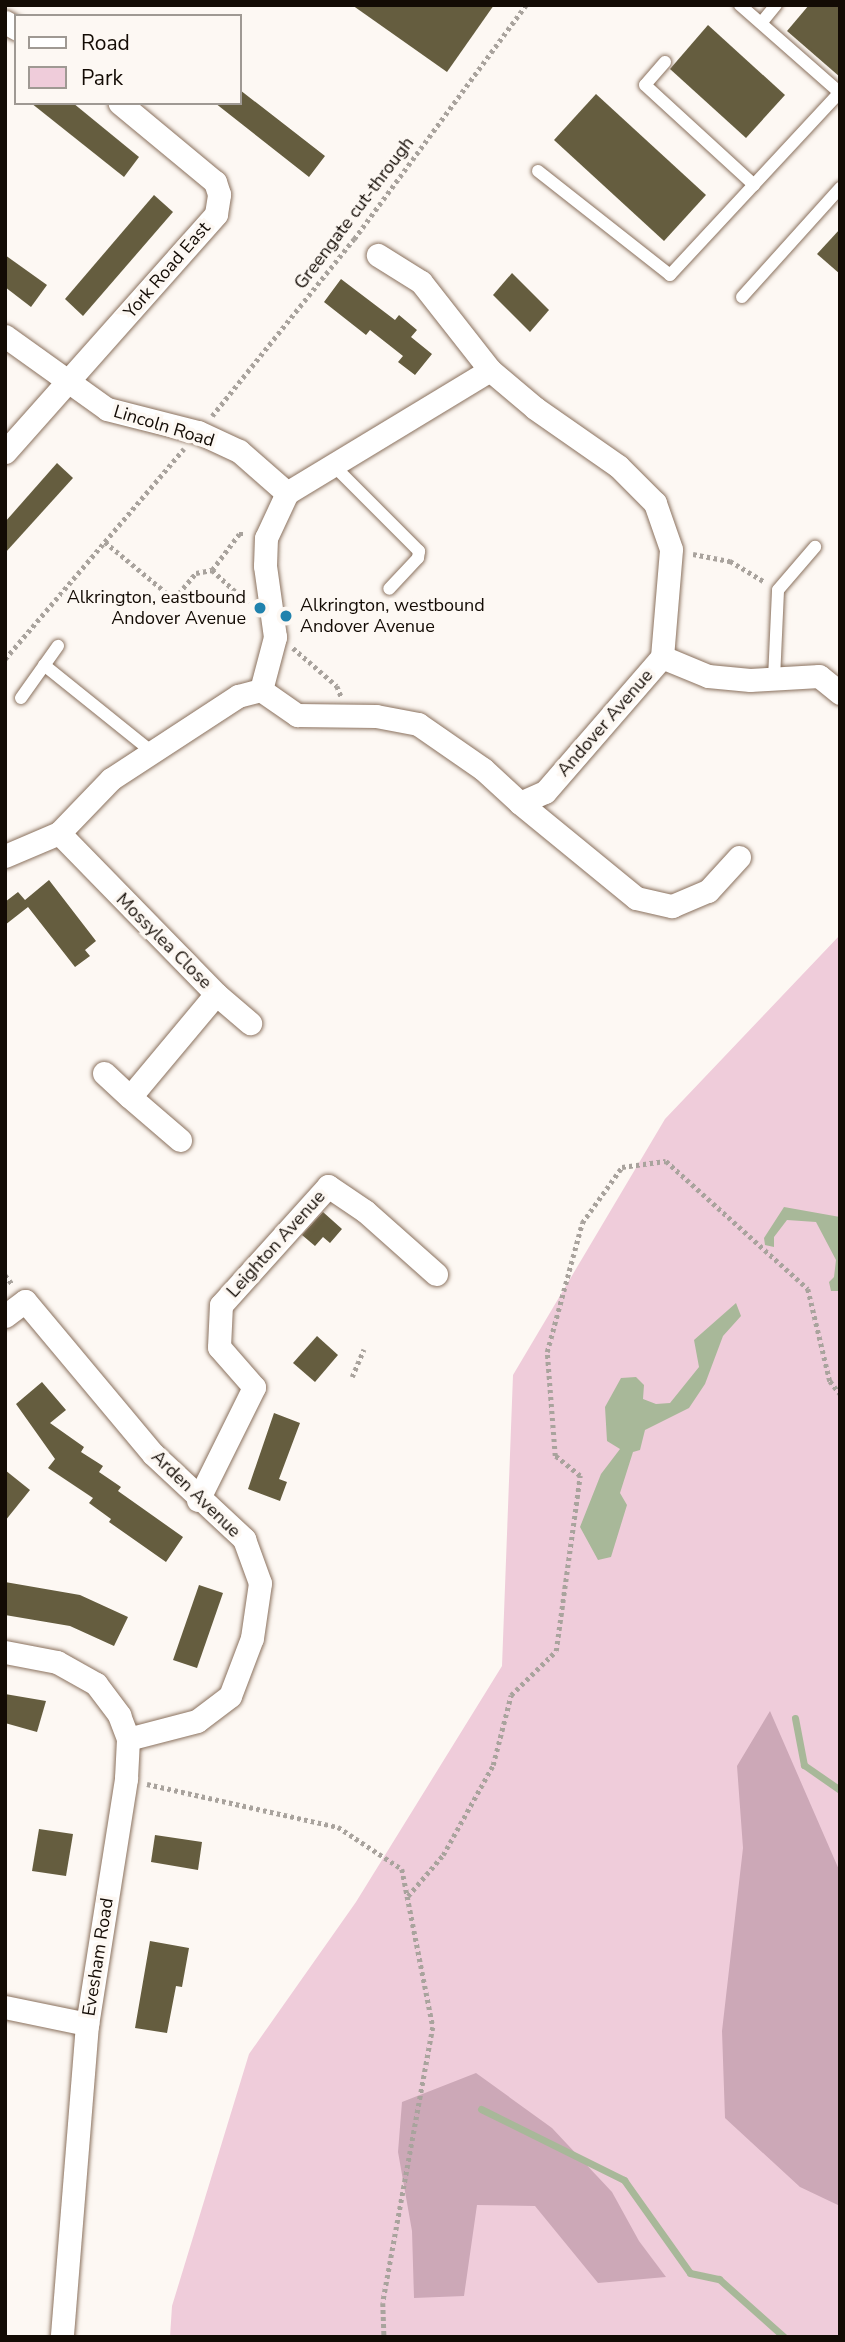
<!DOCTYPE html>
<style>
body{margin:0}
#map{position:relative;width:845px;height:2342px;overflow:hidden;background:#fdf8f3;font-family:"Nunito Sans",sans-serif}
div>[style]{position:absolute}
.green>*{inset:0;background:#efccda}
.forest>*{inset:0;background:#cca8b7}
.water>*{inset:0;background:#a8b899}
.stream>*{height:7px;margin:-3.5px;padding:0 3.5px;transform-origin:3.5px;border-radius:3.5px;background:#a8b899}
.building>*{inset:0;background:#655d3f}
.path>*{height:4.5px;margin-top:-2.25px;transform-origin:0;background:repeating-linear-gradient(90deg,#a9a39d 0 3.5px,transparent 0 7px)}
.roads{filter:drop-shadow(0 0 2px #8a715e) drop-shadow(0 0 2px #8a715e)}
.lane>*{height:12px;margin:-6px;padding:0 6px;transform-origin:6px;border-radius:6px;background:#fff}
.street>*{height:23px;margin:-11.5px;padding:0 11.5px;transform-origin:11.5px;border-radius:11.5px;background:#fff}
.dots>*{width:19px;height:19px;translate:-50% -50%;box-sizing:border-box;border:4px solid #fdf8f3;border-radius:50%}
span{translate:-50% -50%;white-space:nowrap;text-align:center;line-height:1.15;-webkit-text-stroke:7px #fdf8f3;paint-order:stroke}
.street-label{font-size:18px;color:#130b04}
.poi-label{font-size:18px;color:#130b04}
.right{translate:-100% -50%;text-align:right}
.left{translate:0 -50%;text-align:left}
.frame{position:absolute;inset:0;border:7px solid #130b04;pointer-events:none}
.legend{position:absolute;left:14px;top:14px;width:228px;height:91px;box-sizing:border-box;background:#fdf8f3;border:2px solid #9f9993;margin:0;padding:9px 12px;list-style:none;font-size:21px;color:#130b04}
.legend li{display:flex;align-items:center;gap:14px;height:35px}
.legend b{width:35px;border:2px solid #9f9993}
</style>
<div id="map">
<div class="green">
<div style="clip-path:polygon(840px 935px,840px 2337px,170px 2337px,172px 2306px,249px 2054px,356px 1902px,502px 1666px,513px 1375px,665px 1119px)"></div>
</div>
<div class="forest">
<div style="clip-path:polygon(770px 1711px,840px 1872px,840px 2206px,800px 2187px,725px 2118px,722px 2031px,743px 1848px,737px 1766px)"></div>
<div style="clip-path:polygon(476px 2073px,552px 2128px,612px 2192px,639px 2241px,666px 2277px,598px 2283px,535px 2206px,477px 2205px,464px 2296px,414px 2298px,412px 2231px,398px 2152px,402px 2102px)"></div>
</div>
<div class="water">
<div style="clip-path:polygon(784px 1207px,840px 1217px,840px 1291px,831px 1291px,829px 1282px,834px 1277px,836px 1260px,816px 1222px,787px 1220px,774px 1237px,774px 1247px,765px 1245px,764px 1238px)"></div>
<div style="clip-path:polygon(736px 1303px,741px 1316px,723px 1336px,705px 1384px,689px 1408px,645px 1430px,640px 1450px,633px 1452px,620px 1493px,627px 1505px,611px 1557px,598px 1560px,580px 1527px,601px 1474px,620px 1449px,607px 1441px,605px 1407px,621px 1378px,636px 1377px,644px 1385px,643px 1399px,656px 1404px,670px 1403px,699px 1367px,694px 1340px)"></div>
</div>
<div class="stream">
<div style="left:795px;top:1718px;width:48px;rotate:79.2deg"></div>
<div style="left:804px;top:1765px;width:44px;rotate:34.8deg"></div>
<div style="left:481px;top:2109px;width:160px;rotate:26.4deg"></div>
<div style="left:624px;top:2180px;width:114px;rotate:54.6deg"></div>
<div style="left:690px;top:2273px;width:30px;rotate:12deg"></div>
<div style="left:719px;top:2279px;width:87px;rotate:41.7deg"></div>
</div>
<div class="building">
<div style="clip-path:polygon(352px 5px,494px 5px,447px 72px)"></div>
<div style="clip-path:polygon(809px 5px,840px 5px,840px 77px,787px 31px)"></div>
<div style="clip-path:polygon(708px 25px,785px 95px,746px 138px,670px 69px)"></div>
<div style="clip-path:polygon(240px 90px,325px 156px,309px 177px,215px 103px,240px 103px)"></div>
<div style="clip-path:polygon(596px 94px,706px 195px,664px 241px,554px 140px)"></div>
<div style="clip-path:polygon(31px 103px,73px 103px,139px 157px,124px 177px)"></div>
<div style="clip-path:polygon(154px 195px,173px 212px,83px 316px,65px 299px)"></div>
<div style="clip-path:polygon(840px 229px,840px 274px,817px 254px)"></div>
<div style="clip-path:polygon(5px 255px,47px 285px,31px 307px,5px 287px)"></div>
<div style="clip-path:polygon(512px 273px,549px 310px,530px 332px,493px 295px)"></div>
<div style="clip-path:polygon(341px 279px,395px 320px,399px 315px,417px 330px,411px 337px,432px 354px,415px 375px,398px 362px,403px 356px,370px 330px,366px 335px,324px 302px)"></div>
<div style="clip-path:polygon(57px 463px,73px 478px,5px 553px,5px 522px)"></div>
<div style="clip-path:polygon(49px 880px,96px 941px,85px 950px,90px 956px,75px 967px,28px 907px,5px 925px,5px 902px,18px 892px,25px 900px)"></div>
<div style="clip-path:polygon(323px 1212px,342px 1229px,330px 1243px,323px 1237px,315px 1246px,302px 1235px)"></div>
<div style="clip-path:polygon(317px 1336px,338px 1355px,315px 1382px,293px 1363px)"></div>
<div style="clip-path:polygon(42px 1382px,66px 1410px,50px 1423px,84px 1447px,81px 1452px,103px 1466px,99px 1472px,121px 1487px,118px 1491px,183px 1537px,166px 1562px,109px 1522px,111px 1519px,89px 1503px,93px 1498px,48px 1468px,55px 1459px,16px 1404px)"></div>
<div style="clip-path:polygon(274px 1413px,300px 1423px,279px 1479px,287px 1482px,280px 1501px,248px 1489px)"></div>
<div style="clip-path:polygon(5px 1470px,30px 1490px,5px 1521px)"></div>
<div style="clip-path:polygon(5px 1582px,80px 1595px,128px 1617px,114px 1646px,70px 1626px,5px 1615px)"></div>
<div style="clip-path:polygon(199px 1585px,223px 1593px,197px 1668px,173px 1660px)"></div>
<div style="clip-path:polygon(5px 1694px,46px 1701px,37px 1732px,5px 1723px)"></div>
<div style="clip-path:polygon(39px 1829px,73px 1834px,66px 1876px,32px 1871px)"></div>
<div style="clip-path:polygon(155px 1835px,202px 1842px,198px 1870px,151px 1862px)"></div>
<div style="clip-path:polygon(150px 1941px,189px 1948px,182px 1987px,176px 1986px,167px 2033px,135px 2028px)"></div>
</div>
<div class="path">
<div style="left:212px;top:416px;width:227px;rotate:-51.3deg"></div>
<div style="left:354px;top:239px;width:290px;rotate:-53.7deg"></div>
<div style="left:105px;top:542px;width:89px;rotate:39.6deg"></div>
<div style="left:174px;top:599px;width:34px;rotate:-50deg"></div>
<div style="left:196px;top:573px;width:16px;rotate:-11deg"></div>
<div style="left:212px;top:570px;width:49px;rotate:42.5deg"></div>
<div style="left:693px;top:554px;width:38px;rotate:11deg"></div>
<div style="left:730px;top:561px;width:41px;rotate:31deg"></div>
<div style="left:212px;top:570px;width:45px;rotate:-53.1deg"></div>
<div style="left:239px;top:534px;width:6px"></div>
<div style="left:293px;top:648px;width:58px;rotate:40.8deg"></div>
<div style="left:337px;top:686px;width:11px;rotate:68deg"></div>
<div style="left:5px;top:659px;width:276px;rotate:-49.6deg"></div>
<div style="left:5px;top:1275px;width:13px;rotate:51deg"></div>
<div style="left:352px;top:1377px;width:30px;rotate:-67deg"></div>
<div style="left:147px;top:1784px;width:196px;rotate:12.7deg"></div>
<div style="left:338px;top:1827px;width:77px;rotate:33.3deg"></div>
<div style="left:402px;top:1869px;width:161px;rotate:78.9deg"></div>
<div style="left:433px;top:2027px;width:280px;rotate:100.3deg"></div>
<div style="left:383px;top:2303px;width:34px;rotate:88deg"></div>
<div style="left:408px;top:1896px;width:54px;rotate:-49.5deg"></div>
<div style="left:443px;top:1855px;width:103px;rotate:-60.9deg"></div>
<div style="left:493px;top:1765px;width:72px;rotate:-75.6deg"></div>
<div style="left:511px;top:1695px;width:63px;rotate:-44.4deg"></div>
<div style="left:556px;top:1651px;width:177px;rotate:-82.2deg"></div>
<div style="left:580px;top:1476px;width:32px;rotate:-141deg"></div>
<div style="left:555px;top:1456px;width:104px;rotate:-94.4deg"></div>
<div style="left:547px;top:1352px;width:134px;rotate:-74.8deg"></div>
<div style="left:582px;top:1223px;width:69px;rotate:-54.5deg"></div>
<div style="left:622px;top:1167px;width:44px;rotate:-7.8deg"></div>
<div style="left:666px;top:1161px;width:191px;rotate:42deg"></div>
<div style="left:808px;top:1289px;width:95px;rotate:76.6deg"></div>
<div style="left:830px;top:1381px;width:16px;rotate:52deg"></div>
</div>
<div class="roads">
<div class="lane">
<div style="left:740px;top:5px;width:132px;rotate:41.3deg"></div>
<div style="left:762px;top:22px;width:22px;rotate:-51deg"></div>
<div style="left:665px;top:62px;width:30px;rotate:131deg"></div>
<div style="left:645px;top:85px;width:148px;rotate:42.5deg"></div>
<div style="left:538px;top:171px;width:168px;rotate:38.2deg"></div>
<div style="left:670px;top:275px;width:250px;rotate:-47.1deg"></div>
<div style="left:742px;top:297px;width:147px;rotate:-48deg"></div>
<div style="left:335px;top:467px;width:119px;rotate:45deg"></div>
<div style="left:419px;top:551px;width:7px;rotate:98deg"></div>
<div style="left:418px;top:558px;width:42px;rotate:133.1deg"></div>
<div style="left:44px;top:665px;width:137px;rotate:38.8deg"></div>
<div style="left:774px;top:679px;width:89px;rotate:-87.4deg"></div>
<div style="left:778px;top:590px;width:57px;rotate:-49.3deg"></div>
<div style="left:21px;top:698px;width:64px;rotate:-54.6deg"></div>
</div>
<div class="street">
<div style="left:5px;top:22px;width:13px;rotate:29deg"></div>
<div style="left:5px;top:336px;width:125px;rotate:35.6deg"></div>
<div style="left:107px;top:409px;width:94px;rotate:14.2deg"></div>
<div style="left:198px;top:432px;width:45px;rotate:24.9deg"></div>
<div style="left:239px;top:451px;width:64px;rotate:41.2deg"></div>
<div style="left:5px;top:452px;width:318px;rotate:-48.4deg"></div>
<div style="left:216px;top:214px;width:20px;rotate:-81deg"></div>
<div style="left:219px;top:194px;width:13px;rotate:-108deg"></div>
<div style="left:215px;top:182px;width:124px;rotate:-140.3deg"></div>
<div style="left:662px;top:657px;width:50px;rotate:22.4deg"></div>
<div style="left:708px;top:676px;width:42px;rotate:5.4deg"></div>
<div style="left:750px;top:680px;width:69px;rotate:-3.3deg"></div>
<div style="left:819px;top:676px;width:27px;rotate:39deg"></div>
<div style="left:261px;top:690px;width:44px;rotate:34.8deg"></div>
<div style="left:297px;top:715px;width:79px;rotate:0.7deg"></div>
<div style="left:376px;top:716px;width:43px;rotate:10.8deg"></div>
<div style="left:418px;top:724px;width:79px;rotate:34.7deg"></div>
<div style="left:483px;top:769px;width:50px;rotate:42.6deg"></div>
<div style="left:520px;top:803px;width:27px;rotate:-24deg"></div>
<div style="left:545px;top:792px;width:179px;rotate:-49.1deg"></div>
<div style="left:662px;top:657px;width:108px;rotate:-85.2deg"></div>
<div style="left:671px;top:549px;width:49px;rotate:-109.2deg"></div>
<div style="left:655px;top:503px;width:52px;rotate:-135deg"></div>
<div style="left:618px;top:466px;width:101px;rotate:-145.1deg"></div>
<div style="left:535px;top:408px;width:59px;rotate:-139.8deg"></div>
<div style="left:490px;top:370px;width:112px;rotate:-128.1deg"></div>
<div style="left:421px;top:282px;width:51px;rotate:-147.9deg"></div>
<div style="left:261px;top:690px;width:55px;rotate:-75.2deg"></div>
<div style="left:275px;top:637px;width:72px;rotate:-98deg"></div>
<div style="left:265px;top:566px;width:28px;rotate:-88deg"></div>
<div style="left:266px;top:538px;width:50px;rotate:-65deg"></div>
<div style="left:287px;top:493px;width:237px;rotate:-31.2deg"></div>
<div style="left:520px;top:803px;width:150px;rotate:39.3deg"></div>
<div style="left:636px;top:898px;width:37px;rotate:13deg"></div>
<div style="left:672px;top:906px;width:39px;rotate:-23deg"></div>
<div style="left:708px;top:891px;width:46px;rotate:-47.6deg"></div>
<div style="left:59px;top:833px;width:225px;rotate:45.7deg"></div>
<div style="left:216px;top:994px;width:134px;rotate:129.9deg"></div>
<div style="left:130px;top:1097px;width:66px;rotate:40.7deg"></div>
<div style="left:5px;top:856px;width:59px;rotate:-23.1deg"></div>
<div style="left:59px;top:833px;width:75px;rotate:-46.1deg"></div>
<div style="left:111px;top:779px;width:152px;rotate:-33.2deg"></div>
<div style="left:238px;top:696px;width:24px;rotate:-15deg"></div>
<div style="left:216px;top:994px;width:45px;rotate:40.5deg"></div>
<div style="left:104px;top:1073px;width:35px;rotate:43deg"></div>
<div style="left:5px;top:1316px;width:25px;rotate:-37deg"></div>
<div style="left:25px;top:1301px;width:199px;rotate:50.1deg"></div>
<div style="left:153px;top:1454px;width:125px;rotate:43deg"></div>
<div style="left:244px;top:1539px;width:47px;rotate:70deg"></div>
<div style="left:260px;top:1583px;width:56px;rotate:98.3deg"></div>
<div style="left:252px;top:1638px;width:62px;rotate:110.8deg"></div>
<div style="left:230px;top:1696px;width:41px;rotate:142.9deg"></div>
<div style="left:197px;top:1721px;width:71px;rotate:165.4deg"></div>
<div style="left:198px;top:1500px;width:126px;rotate:-63.6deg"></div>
<div style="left:254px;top:1387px;width:53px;rotate:-131.2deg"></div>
<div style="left:219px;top:1347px;width:42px;rotate:-87.3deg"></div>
<div style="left:221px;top:1305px;width:160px;rotate:-48deg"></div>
<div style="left:328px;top:1186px;width:45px;rotate:34deg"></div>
<div style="left:365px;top:1211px;width:95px;rotate:41.6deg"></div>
<div style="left:5px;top:1652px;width:53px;rotate:10.9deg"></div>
<div style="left:57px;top:1662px;width:45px;rotate:29.4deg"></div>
<div style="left:96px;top:1684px;width:39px;rotate:53deg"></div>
<div style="left:119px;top:1715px;width:26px;rotate:69deg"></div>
<div style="left:128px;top:1739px;width:40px;rotate:92.9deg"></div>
<div style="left:126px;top:1779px;width:248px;rotate:99deg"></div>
<div style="left:87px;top:2024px;width:314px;rotate:94.6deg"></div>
<div style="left:5px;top:2007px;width:84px;rotate:11.7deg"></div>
</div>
</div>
<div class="dots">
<div style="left:260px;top:608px;background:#2182ad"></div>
<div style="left:286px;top:616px;background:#2182ad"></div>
</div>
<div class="street-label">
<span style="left:354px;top:213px;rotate:-53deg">Greengate cut-through</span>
<span style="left:167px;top:270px;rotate:-49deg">York Road East</span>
<span style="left:164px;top:426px;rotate:17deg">Lincoln Road</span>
<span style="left:605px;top:723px;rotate:-49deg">Andover Avenue</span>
<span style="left:164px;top:941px;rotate:45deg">Mossylea Close</span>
<span style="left:276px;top:1244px;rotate:-48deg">Leighton Avenue</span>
<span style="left:196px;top:1494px;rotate:44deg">Arden Avenue</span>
<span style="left:98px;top:1957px;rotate:-81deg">Evesham Road</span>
</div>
<div class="poi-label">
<span class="right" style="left:246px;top:608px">Alkrington, eastbound<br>Andover Avenue</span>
<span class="left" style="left:300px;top:616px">Alkrington, westbound<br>Andover Avenue</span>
</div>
<div class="frame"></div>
<ul class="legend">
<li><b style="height:9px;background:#fff"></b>Road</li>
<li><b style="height:19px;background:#efccda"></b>Park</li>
</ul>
</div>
